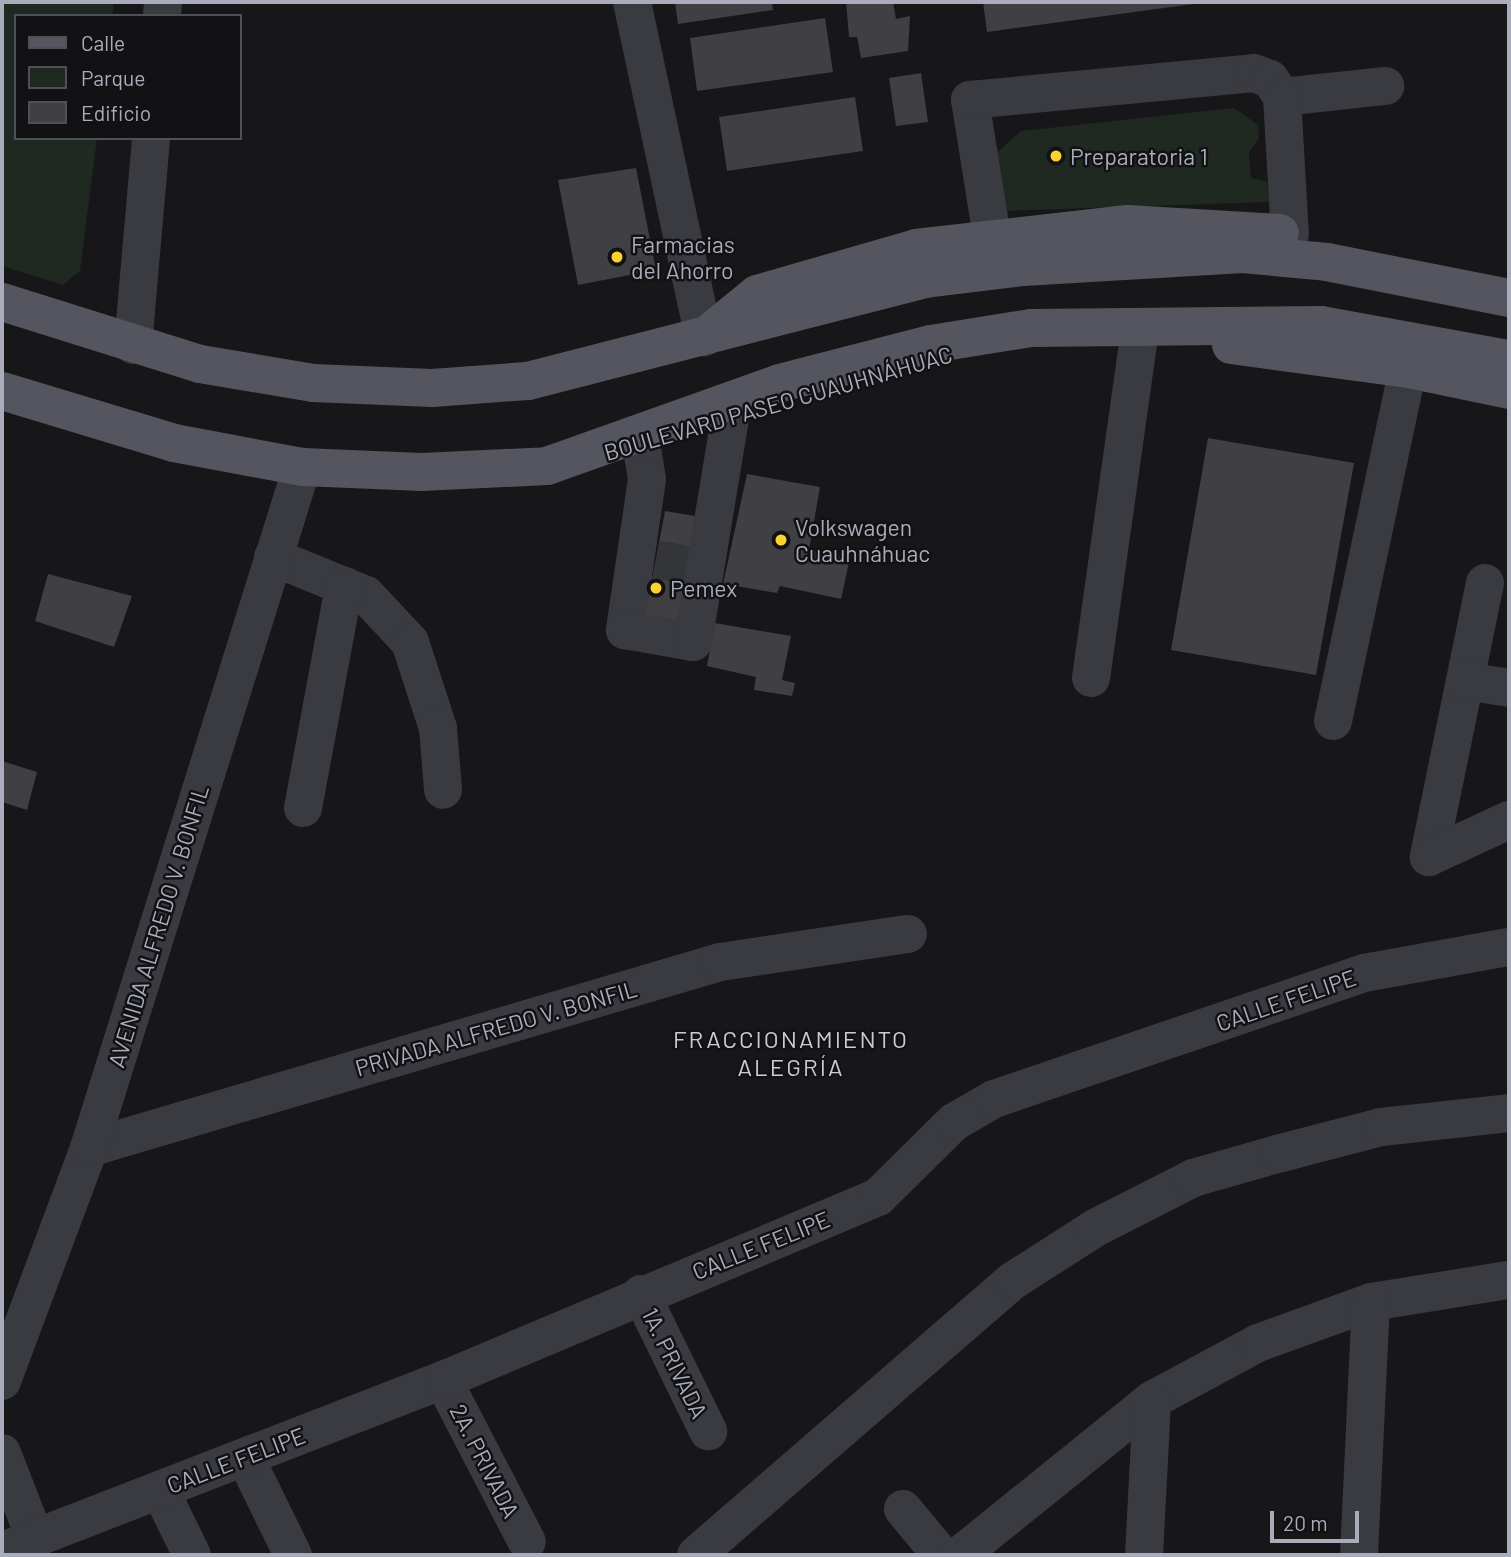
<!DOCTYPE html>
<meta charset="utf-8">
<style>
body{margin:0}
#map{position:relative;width:1511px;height:1557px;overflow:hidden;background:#171719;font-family:Barlow,sans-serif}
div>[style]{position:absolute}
.green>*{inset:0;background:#1f2821}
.building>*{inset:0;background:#3f3f44}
.minor-tunnel>*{height:38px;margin-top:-19px;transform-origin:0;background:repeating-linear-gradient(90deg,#343539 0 38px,transparent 0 57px)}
.minor>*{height:38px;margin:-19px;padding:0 19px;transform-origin:19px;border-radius:19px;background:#3a3a41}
.major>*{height:38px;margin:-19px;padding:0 19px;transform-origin:19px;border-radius:19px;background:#54555e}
.dots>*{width:19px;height:19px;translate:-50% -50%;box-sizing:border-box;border:4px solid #121214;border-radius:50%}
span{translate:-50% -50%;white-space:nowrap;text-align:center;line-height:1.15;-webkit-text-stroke:5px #121214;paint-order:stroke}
.poi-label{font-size:23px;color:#a9acba}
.left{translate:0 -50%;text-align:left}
.street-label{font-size:23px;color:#a9acba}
.neighbourhood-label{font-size:24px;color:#cacbd6;letter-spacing:2px}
.frame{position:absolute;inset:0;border:4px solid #a9acba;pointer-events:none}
.legend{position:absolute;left:14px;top:14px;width:228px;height:126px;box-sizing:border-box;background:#121214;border:2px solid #4e5056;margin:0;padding:9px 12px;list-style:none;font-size:21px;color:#a9acba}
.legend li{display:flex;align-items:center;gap:14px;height:35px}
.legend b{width:35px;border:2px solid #4e5056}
.scale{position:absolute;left:1270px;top:1511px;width:89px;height:32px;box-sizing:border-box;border:4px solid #a9acba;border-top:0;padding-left:9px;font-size:21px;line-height:24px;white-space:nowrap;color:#a9acba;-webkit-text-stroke:5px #121214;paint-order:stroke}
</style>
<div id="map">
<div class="green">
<div style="clip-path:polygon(2px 2px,114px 2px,112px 16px,16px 16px,16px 138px,97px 138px,80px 271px,63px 285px,2px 266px)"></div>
<div style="clip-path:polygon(1234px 108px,1258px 125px,1259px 138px,1249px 153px,1251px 178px,1267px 182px,1269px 202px,1004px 211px,994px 155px,1021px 131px)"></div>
</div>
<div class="building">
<div style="clip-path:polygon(675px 2px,772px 2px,773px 10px,678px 24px)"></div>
<div style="clip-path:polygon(846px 2px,893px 2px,896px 19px,910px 16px,908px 51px,861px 58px,857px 37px,849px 37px)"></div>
<div style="clip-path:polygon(983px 2px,1201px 2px,1201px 3px,987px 32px)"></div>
<div style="clip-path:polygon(825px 18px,833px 72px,697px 91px,690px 38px)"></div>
<div style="clip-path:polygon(921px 73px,928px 122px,896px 126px,889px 78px)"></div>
<div style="clip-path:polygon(855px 97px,863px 151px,727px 171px,719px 117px)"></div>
<div style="clip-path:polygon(636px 168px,656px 270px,578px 285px,558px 180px)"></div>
<div style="clip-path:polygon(1208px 438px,1354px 463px,1316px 675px,1171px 650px)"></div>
<div style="clip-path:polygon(747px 474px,820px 487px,809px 550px,850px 558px,841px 599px,780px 586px,777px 593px,723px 584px)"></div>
<div style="clip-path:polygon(665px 511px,701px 517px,676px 647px,640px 642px)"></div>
<div style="clip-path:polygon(48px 574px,132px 596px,114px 647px,35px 621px)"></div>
<div style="clip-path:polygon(715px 623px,791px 636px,782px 680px,795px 683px,792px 696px,754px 690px,756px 677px,707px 666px)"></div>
<div style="clip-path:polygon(2px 761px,37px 772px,27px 810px,2px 802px)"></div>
</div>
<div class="minor-tunnel">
<div style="left:656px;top:559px;width:37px;rotate:11deg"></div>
</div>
<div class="minor">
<div style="left:632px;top:2px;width:343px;rotate:77.9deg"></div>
<div style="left:162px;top:16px;width:14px;rotate:-86deg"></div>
<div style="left:1282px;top:97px;width:104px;rotate:-6.1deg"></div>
<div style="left:992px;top:237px;width:139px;rotate:-99.1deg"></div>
<div style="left:970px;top:100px;width:285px;rotate:-5.4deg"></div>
<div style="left:1254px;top:73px;width:17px;rotate:21deg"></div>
<div style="left:1270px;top:79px;width:22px;rotate:56deg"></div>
<div style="left:1282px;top:97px;width:137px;rotate:86.7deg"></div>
<div style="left:133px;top:345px;width:208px;rotate:-85deg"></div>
<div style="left:642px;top:448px;width:31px;rotate:81deg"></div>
<div style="left:647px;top:479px;width:153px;rotate:98.3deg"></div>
<div style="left:625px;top:630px;width:69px;rotate:10deg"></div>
<div style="left:693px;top:642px;width:226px;rotate:-80.6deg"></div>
<div style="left:273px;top:557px;width:100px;rotate:22.2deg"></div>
<div style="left:366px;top:595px;width:64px;rotate:46.9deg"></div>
<div style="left:410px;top:642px;width:90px;rotate:72deg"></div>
<div style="left:438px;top:728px;width:62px;rotate:85.4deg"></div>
<div style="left:1485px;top:583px;width:280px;rotate:101.6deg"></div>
<div style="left:1429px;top:857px;width:88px;rotate:-24.8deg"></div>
<div style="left:1091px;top:678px;width:344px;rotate:-82deg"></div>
<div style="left:1465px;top:681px;width:45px;rotate:9deg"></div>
<div style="left:1333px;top:721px;width:360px;rotate:-78deg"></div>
<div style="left:303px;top:808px;width:226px;rotate:-79.5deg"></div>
<div style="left:89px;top:1148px;width:658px;rotate:-16.42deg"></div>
<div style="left:720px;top:962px;width:190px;rotate:-8.5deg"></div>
<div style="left:641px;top:1294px;width:153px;rotate:63.9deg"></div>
<div style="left:443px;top:1380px;width:182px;rotate:62.6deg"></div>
<div style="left:2px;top:1381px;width:249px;rotate:-69.5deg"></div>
<div style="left:89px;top:1148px;width:714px;rotate:-72.63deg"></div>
<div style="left:2px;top:1453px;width:91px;rotate:68.8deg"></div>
<div style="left:245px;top:1457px;width:109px;rotate:63.9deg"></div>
<div style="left:160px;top:1490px;width:72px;rotate:63.8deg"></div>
<div style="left:903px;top:1509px;width:60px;rotate:50.4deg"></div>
<div style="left:2px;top:1551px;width:473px;rotate:-21.2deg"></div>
<div style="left:443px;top:1380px;width:472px;rotate:-22.8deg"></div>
<div style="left:878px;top:1197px;width:107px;rotate:-44.6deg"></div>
<div style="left:954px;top:1122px;width:46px;rotate:-29.9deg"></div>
<div style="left:994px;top:1099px;width:391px;rotate:-18.8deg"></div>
<div style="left:1364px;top:973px;width:147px;rotate:-10.2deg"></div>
<div style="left:696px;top:1555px;width:420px;rotate:-40.9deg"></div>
<div style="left:1014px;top:1280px;width:96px;rotate:-32.7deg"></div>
<div style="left:1095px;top:1228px;width:110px;rotate:-27deg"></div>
<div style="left:1193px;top:1178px;width:91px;rotate:-15.9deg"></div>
<div style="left:1281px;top:1153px;width:103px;rotate:-14.6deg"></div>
<div style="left:1381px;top:1127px;width:129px;rotate:-6.2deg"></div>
<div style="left:960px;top:1555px;width:247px;rotate:-38.9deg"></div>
<div style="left:1152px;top:1400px;width:120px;rotate:-28.3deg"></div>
<div style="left:1258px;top:1343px;width:120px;rotate:-19.9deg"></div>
<div style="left:1371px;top:1302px;width:140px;rotate:-9.1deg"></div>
<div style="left:1144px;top:1555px;width:155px;rotate:-87deg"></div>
<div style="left:1359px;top:1555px;width:253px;rotate:-87.3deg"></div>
</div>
<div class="major">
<div style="left:2px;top:302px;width:207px;rotate:17.4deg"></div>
<div style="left:200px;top:364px;width:115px;rotate:9.5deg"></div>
<div style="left:313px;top:383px;width:119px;rotate:2.4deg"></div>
<div style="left:432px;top:388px;width:96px;rotate:-4.2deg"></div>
<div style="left:528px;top:381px;width:410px;rotate:-14.4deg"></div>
<div style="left:925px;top:279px;width:99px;rotate:-7deg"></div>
<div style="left:1023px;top:267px;width:220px;rotate:-3.4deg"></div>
<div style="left:1243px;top:254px;width:84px;rotate:5.4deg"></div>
<div style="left:1327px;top:262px;width:186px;rotate:11.2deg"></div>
<div style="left:713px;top:330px;width:57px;rotate:-39.3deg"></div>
<div style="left:757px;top:294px;width:166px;rotate:-16.1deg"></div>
<div style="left:916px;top:248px;width:213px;rotate:-6.5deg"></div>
<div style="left:1128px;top:224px;width:152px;rotate:3.4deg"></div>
<div style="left:1231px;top:345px;width:179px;rotate:7.7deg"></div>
<div style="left:1408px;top:369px;width:103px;rotate:11.7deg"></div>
<div style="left:2px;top:391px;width:180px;rotate:16.8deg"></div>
<div style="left:174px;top:443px;width:130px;rotate:10.6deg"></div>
<div style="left:302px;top:467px;width:120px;rotate:2.4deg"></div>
<div style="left:422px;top:472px;width:125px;rotate:-2.7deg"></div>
<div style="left:547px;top:466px;width:247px;rotate:-19.6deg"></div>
<div style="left:780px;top:383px;width:156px;rotate:-14.5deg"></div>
<div style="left:931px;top:344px;width:101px;rotate:-9.1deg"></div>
<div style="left:1031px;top:328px;width:290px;rotate:-0.6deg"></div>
<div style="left:1321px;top:325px;width:191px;rotate:10.3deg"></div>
</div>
<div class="dots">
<div style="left:1056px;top:156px;background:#fcd32d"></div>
<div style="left:617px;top:257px;background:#fcd32d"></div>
<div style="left:781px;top:540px;background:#fcd32d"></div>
<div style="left:656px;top:588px;background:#fcd32d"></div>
</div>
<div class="poi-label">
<span class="left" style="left:1070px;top:156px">Preparatoria 1</span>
<span class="left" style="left:631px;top:257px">Farmacias<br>del Ahorro</span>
<span class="left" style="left:795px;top:540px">Volkswagen<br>Cuauhnáhuac</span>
<span class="left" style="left:670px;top:588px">Pemex</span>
</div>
<div class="street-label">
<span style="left:778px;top:403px;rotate:-16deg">BOULEVARD PASEO CUAUHNÁHUAC</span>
<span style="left:158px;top:926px;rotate:-73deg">AVENIDA ALFREDO V. BONFIL</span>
<span style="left:1286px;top:1000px;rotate:-19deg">CALLE FELIPE</span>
<span style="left:496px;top:1028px;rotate:-16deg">PRIVADA ALFREDO V. BONFIL</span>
<span style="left:761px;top:1245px;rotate:-22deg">CALLE FELIPE</span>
<span style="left:675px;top:1363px;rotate:64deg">1A. PRIVADA</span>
<span style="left:236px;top:1460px;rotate:-21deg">CALLE FELIPE</span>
<span style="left:485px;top:1461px;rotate:63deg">2A. PRIVADA</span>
</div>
<div class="neighbourhood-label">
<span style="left:791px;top:1053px">FRACCIONAMIENTO<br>ALEGRÍA</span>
</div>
<div class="frame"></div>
<ul class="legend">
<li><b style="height:9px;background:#54555e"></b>Calle</li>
<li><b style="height:19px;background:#1f2821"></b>Parque</li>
<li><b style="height:19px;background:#3f3f44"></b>Edificio</li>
</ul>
<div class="scale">20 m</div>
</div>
